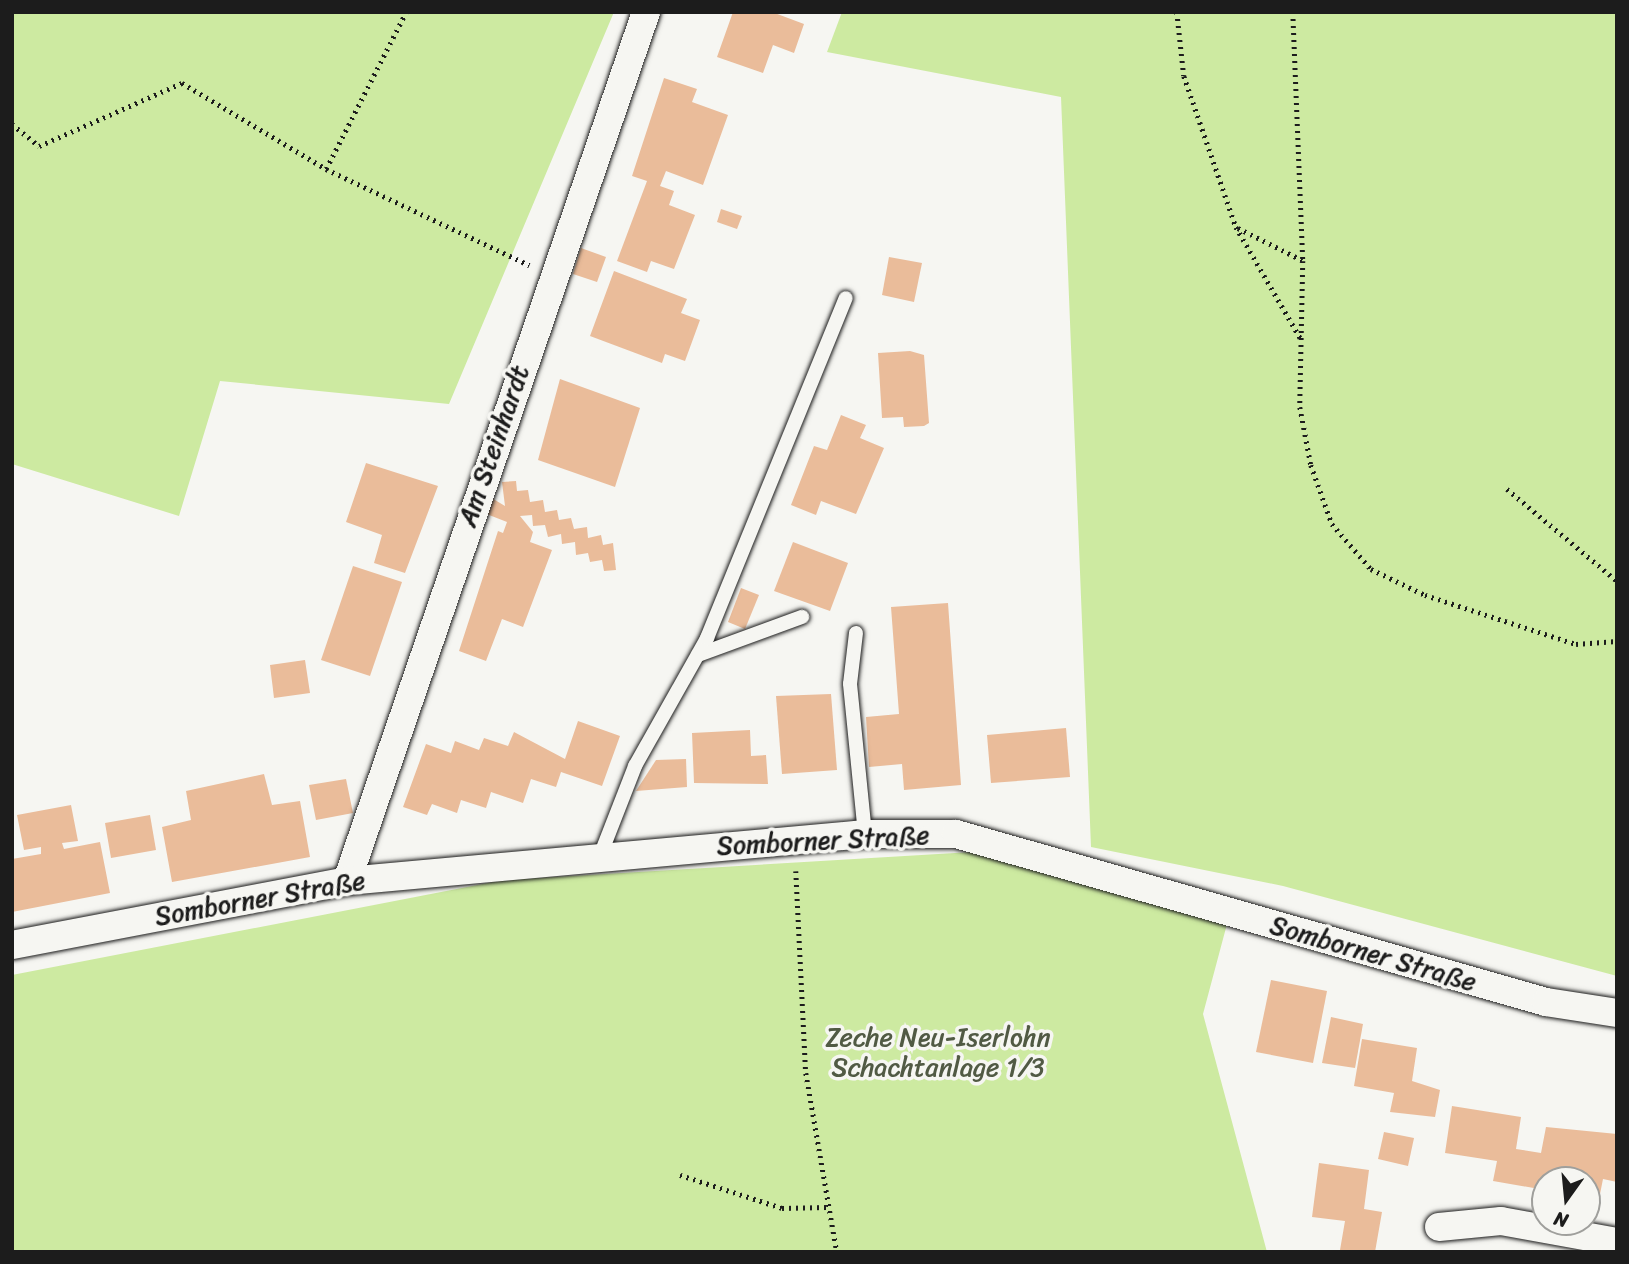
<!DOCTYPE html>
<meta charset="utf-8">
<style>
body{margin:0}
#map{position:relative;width:1629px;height:1264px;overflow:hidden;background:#f6f6f2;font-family:Sriracha,sans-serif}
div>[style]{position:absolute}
.green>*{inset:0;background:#cdeaa1}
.building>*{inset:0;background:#eabc9a}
.path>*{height:4.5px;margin-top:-2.25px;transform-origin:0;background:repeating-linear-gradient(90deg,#1c1c1c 0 2px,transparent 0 7px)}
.roads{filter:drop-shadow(0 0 2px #1c1c1c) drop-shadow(0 0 2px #1c1c1c)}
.lane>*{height:14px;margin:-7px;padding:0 7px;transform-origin:7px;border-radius:7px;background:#f6f6f2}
.street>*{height:28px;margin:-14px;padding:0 14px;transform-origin:14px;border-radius:14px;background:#f6f6f2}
span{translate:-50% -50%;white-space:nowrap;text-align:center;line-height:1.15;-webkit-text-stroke:7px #f6f6f2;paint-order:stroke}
.street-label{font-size:26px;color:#1c1c1c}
.park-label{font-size:26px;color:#515a44}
.frame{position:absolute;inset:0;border:14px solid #1c1c1c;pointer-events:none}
.north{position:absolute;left:1531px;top:1166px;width:70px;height:70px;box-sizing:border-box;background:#f6f6f2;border:2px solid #9f9f9c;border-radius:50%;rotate:195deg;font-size:19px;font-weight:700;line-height:28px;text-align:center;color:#1c1c1c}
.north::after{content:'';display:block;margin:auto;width:24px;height:32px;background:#1c1c1c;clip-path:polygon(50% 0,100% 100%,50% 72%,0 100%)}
</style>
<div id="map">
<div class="green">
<div style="clip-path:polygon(12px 12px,614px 12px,449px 404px,220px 381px,179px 516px,12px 464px)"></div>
<div style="clip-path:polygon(842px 12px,1617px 12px,1617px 976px,1283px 886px,1091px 847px,1061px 97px,827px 52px)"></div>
<div style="clip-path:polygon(972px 852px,1227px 924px,1203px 1014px,1267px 1252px,12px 1252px,12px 975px,503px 880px)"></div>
</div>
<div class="building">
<div style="clip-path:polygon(733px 12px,772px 12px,804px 24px,794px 53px,773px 45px,763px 73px,717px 57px)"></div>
<div style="clip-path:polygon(664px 78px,697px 89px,692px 102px,728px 115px,703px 185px,666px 171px,660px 186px,674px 191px,669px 205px,695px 215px,674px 269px,651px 261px,647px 272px,617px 261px,647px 181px,632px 176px)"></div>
<div style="clip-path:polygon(721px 209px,742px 216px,737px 229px,717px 222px)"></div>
<div style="clip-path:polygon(581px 248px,606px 257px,597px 282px,573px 274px)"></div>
<div style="clip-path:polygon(889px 257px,922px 263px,914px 302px,882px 295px)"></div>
<div style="clip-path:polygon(614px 271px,687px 299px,681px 313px,700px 320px,685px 361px,665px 354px,662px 363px,590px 336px)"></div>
<div style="clip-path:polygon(910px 351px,924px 355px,929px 423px,924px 426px,904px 427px,903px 417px,882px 418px,878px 353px)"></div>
<div style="clip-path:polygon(560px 379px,640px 408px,615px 487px,538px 460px)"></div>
<div style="clip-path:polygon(841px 415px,866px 425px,860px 438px,884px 448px,856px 514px,821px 501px,816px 515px,791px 505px,814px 446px,827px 450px)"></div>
<div style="clip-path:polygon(366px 463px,438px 486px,405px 573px,374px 563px,382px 535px,346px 522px)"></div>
<div style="clip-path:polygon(516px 481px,517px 491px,528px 490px,530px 502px,543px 500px,545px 512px,557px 510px,559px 520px,571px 518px,574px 529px,587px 527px,588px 538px,601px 535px,603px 545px,613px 543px,616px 570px,604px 571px,602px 560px,590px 562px,588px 553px,576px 555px,575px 542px,562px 544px,561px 534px,548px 537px,545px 525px,533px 526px,532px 515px,520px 516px,533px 532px,530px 542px,552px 550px,523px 627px,502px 619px,486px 661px,459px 651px,498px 531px,503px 533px,507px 522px,484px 513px,490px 497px,505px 506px,502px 482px)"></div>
<div style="clip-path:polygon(793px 542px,848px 563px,830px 611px,774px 591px)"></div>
<div style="clip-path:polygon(353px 566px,402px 582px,370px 676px,321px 660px)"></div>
<div style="clip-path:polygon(741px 588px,759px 595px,745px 629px,728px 622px)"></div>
<div style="clip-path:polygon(948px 603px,961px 785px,904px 790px,902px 764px,869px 767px,866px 717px,899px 714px,891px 607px)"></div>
<div style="clip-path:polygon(305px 660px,310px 693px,274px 698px,270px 665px)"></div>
<div style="clip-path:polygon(831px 694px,837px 770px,782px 774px,776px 696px)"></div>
<div style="clip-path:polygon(578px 721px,620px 736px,602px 786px,561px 772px,556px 787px,531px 779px,523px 803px,491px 792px,486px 808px,461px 800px,457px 813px,432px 804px,427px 815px,403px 807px,426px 744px,451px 753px,455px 741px,479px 750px,484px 738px,508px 746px,514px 732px,565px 759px)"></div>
<div style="clip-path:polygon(1066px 728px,1070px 777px,991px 783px,987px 735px)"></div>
<div style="clip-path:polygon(750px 730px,751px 756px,766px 755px,768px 784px,694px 783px,692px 733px)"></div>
<div style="clip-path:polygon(686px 759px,687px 787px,636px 791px,656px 760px)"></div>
<div style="clip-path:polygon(264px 774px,272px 805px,300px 801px,310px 857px,172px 882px,162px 827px,191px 820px,186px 791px)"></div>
<div style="clip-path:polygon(346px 779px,353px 813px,316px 820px,309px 785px)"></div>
<div style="clip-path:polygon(71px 805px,78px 841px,62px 843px,64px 849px,100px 842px,110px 893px,12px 912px,12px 859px,41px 854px,41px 847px,24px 850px,17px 815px)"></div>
<div style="clip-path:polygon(150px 815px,156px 850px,111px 858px,105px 823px)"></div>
<div style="clip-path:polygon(1271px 980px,1327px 991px,1313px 1063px,1256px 1052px)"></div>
<div style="clip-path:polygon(1331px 1017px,1363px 1024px,1355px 1068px,1322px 1063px)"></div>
<div style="clip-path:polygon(1362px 1039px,1417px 1048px,1412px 1081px,1440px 1090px,1435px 1117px,1390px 1112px,1394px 1093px,1354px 1086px)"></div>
<div style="clip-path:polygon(1452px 1106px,1521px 1117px,1516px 1149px,1541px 1153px,1546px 1127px,1617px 1134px,1617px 1182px,1603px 1179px,1599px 1199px,1587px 1197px,1587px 1180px,1545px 1180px,1545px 1190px,1493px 1181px,1497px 1161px,1445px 1153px)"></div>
<div style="clip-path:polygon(1384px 1132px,1414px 1138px,1408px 1166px,1378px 1159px)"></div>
<div style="clip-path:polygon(1319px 1163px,1369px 1170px,1364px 1209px,1382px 1212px,1375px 1252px,1330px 1252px,1340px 1250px,1345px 1221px,1312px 1217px)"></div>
</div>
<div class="path">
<div style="left:1177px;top:12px;width:64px;rotate:83.8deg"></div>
<div style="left:1184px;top:76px;width:160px;rotate:71deg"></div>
<div style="left:1236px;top:227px;width:129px;rotate:59.9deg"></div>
<div style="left:1293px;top:12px;width:249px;rotate:87.7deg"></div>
<div style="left:1303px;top:261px;width:146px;rotate:91.2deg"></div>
<div style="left:1300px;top:407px;width:59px;rotate:79.3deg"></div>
<div style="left:1311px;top:465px;width:63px;rotate:70.4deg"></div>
<div style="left:1332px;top:524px;width:60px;rotate:49.1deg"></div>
<div style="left:1371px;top:569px;width:60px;rotate:25.7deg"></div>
<div style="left:1425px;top:595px;width:159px;rotate:18deg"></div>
<div style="left:1576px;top:644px;width:41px;rotate:-4.2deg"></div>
<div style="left:12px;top:124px;width:35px;rotate:39deg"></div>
<div style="left:39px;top:146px;width:156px;rotate:-23.8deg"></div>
<div style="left:182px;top:83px;width:168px;rotate:30.8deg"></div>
<div style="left:326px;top:169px;width:225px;rotate:25.3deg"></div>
<div style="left:326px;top:169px;width:176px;rotate:-63deg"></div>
<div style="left:1238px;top:228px;width:72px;rotate:26.6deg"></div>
<div style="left:1507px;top:489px;width:143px;rotate:39.9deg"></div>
<div style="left:796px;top:871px;width:202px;rotate:87.2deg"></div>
<div style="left:806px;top:1073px;width:182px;rotate:80.2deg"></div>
<div style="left:680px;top:1175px;width:107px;rotate:17.9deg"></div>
<div style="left:782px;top:1208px;width:45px;rotate:-1.3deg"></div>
</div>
<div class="roads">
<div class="lane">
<div style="left:856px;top:633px;width:51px;rotate:96.7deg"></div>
<div style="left:850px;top:684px;width:151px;rotate:84.3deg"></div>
<div style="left:698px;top:655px;width:111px;rotate:-20.1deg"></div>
<div style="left:600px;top:856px;width:97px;rotate:-68.7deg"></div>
<div style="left:635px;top:766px;width:147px;rotate:-60.6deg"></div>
<div style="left:707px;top:638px;width:367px;rotate:-67.8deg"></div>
</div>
<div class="street">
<div style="left:347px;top:881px;width:919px;rotate:-71.01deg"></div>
<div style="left:12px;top:945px;width:341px;rotate:-10.8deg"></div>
<div style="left:347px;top:881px;width:520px;rotate:-5.18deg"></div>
<div style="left:865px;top:834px;width:91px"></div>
<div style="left:956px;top:834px;width:613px;rotate:15.89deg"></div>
<div style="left:1546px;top:1002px;width:72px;rotate:8.8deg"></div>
<div style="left:1439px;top:1227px;width:62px;rotate:-5.5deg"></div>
<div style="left:1501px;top:1221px;width:118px;rotate:10.3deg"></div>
</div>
</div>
<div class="street-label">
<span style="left:494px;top:446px;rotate:-71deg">Am Steinhardt</span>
<span style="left:823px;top:841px;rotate:-3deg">Somborner Straße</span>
<span style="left:260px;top:899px;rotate:-10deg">Somborner Straße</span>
<span style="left:1373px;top:954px;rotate:16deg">Somborner Straße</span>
</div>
<div class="park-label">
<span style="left:938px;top:1053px">Zeche Neu-Iserlohn<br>Schachtanlage 1/3</span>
</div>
<div class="frame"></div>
<div class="north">N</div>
</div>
